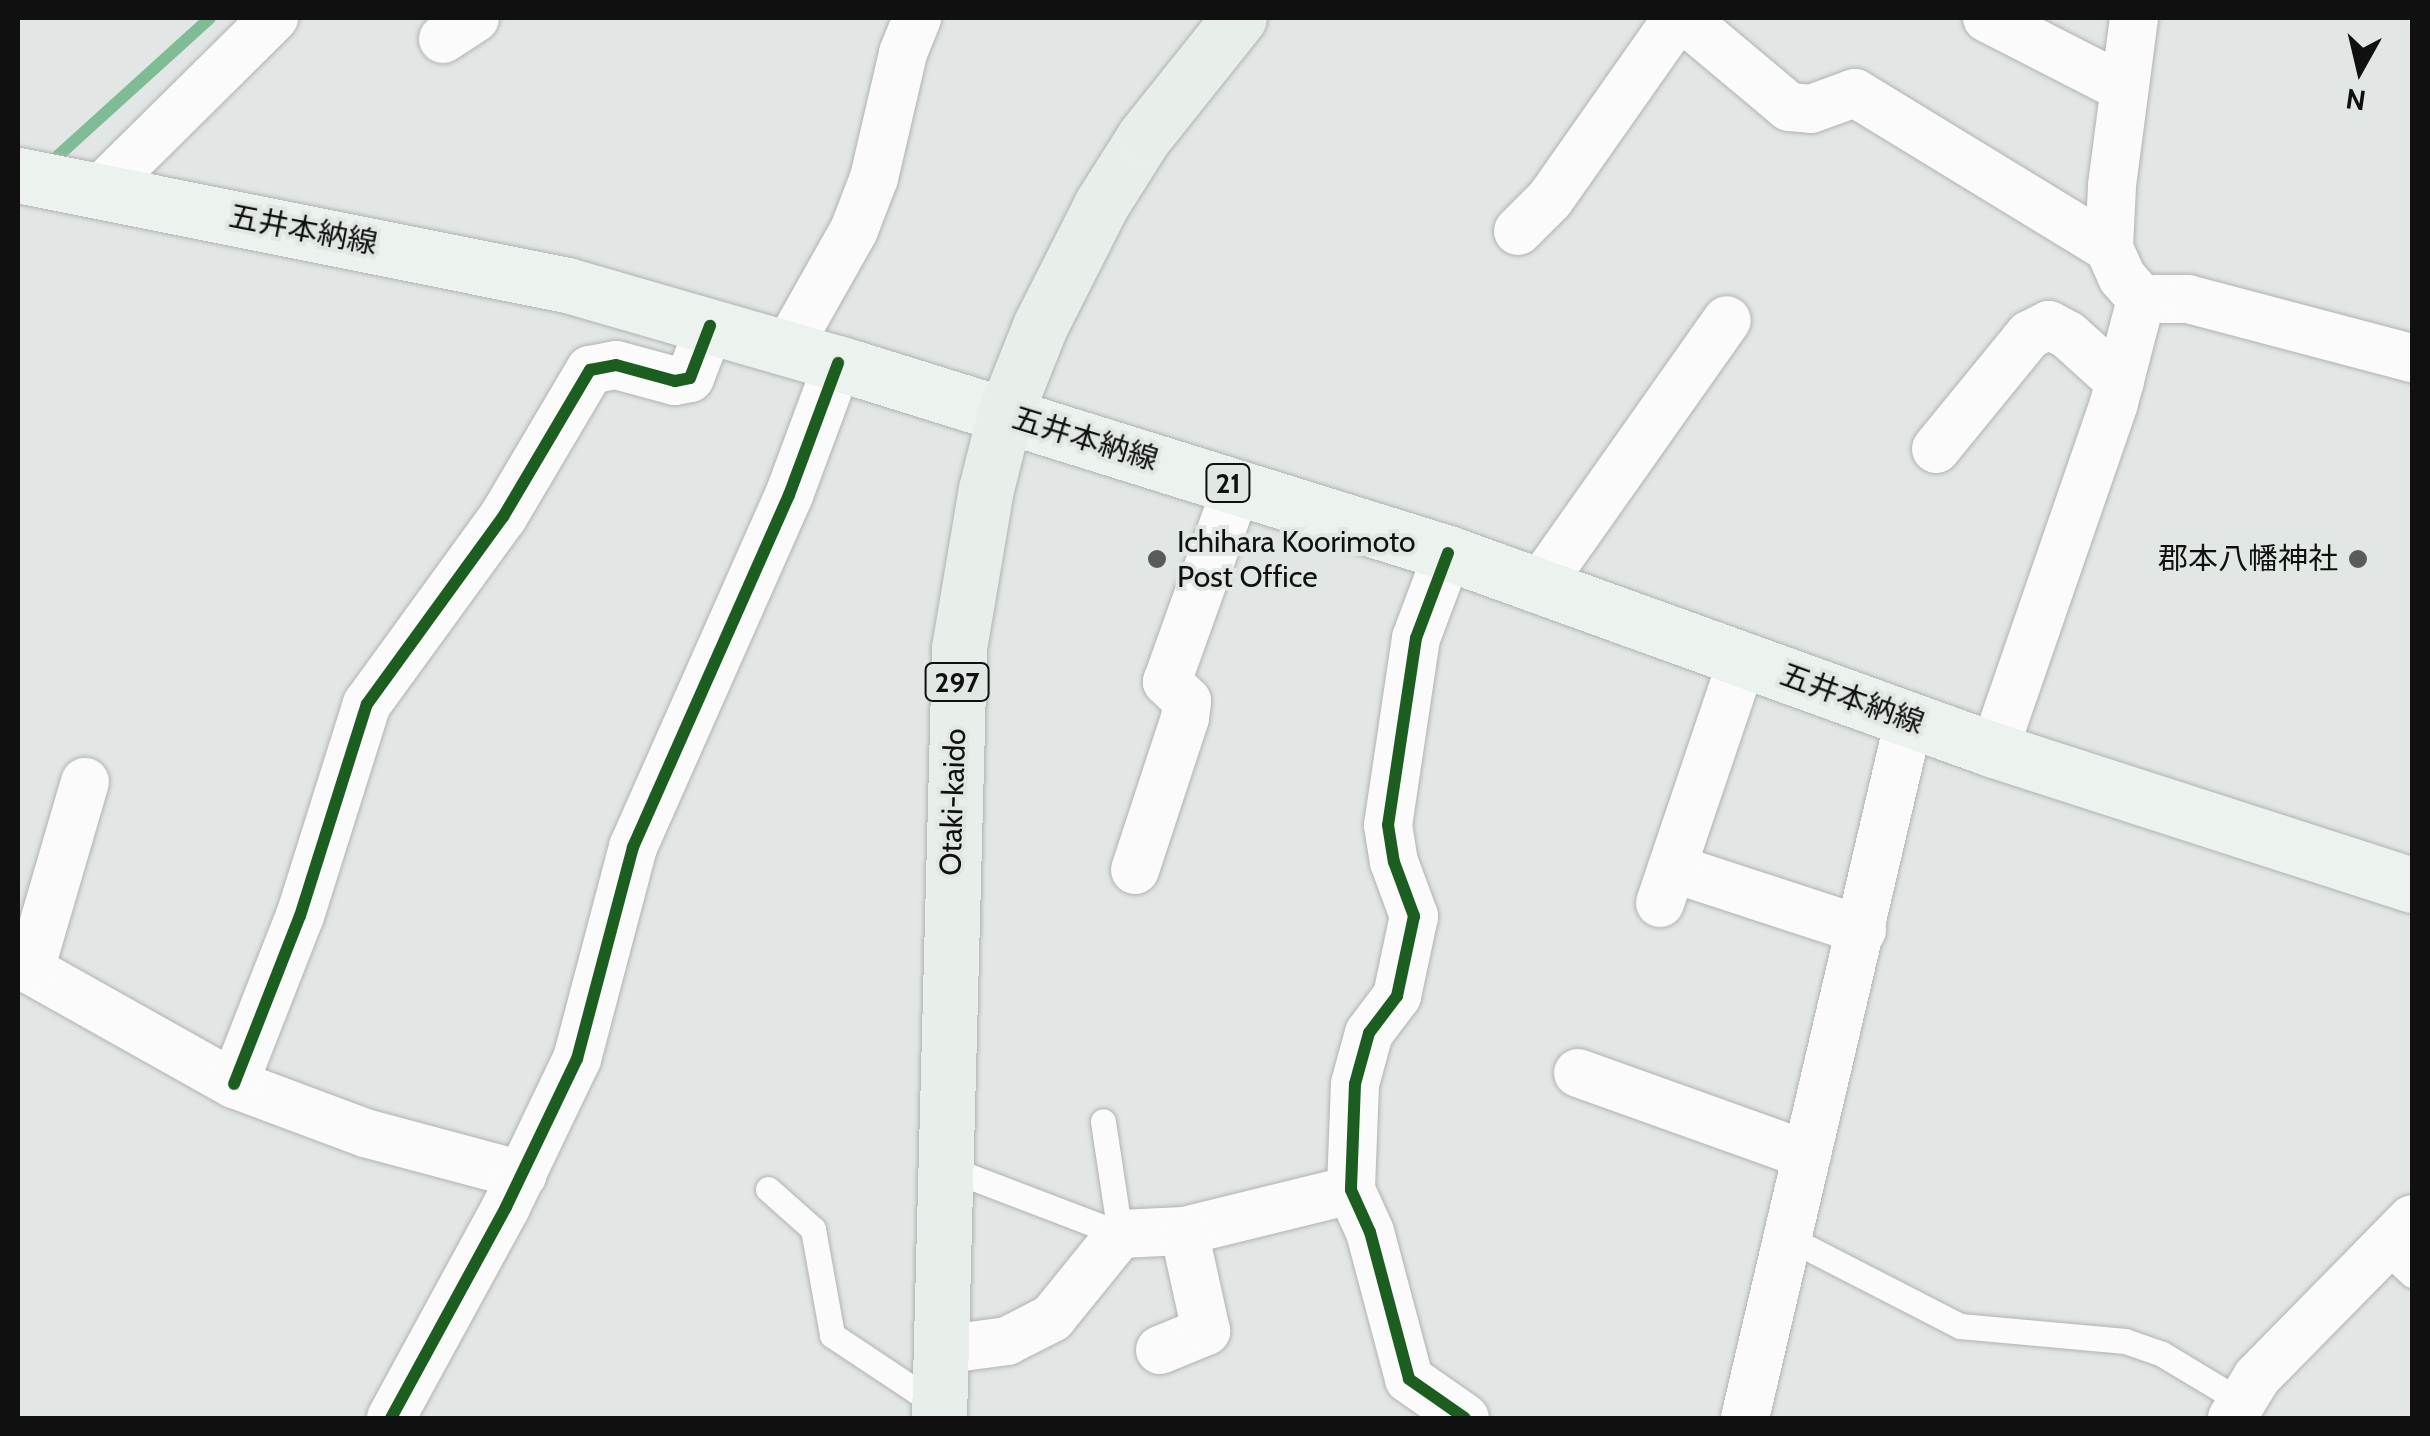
<!DOCTYPE html>
<meta charset="utf-8">
<style>
body{margin:0}
#map{position:relative;width:2430px;height:1436px;overflow:hidden;background:#e2e6e4;font-family:Cabin,"Noto Sans JP",sans-serif}
div>[style]{position:absolute}
.stream>*{height:12px;margin:-6px;padding:0 6px;transform-origin:6px;border-radius:6px;background:#7fbc95}
.roads{filter:drop-shadow(0 0 2px #b0b3b1) drop-shadow(0 0 2px #b0b3b1)}
.service>*{height:25px;margin:-12.5px;padding:0 12.5px;transform-origin:12.5px;border-radius:12.5px;background:#fbfbfb}
.minor>*{height:48px;margin:-24px;padding:0 24px;transform-origin:24px;border-radius:24px;background:#fbfbfb}
.primary>*{height:55px;margin:-27.5px;padding:0 27.5px;transform-origin:27.5px;border-radius:27.5px;background:#ecf2ee}
.trunk>*{height:55px;margin:-27.5px;padding:0 27.5px;transform-origin:27.5px;border-radius:27.5px;background:#e8efea}
.cycleway>*{height:12px;margin:-6px;padding:0 6px;transform-origin:6px;border-radius:6px;background:#1b5e20}
.dots>*{width:28px;height:28px;translate:-50% -50%;box-sizing:border-box;border:5px solid #e1e7e3;border-radius:50%}
span{translate:-50% -50%;white-space:nowrap;text-align:center;line-height:1.15;-webkit-text-stroke:8px #e1e7e3;paint-order:stroke}
.shield-label span{padding:2px 8px;background:#e1e7e3;border:2px solid;border-radius:8px;-webkit-text-stroke-width:0}
.shield-label{font-size:28px;color:#0f100f;font-weight:700}
.street-label{font-size:30px;color:#0f100f}
.poi-label{font-size:30px;color:#0f100f}
.left{translate:0 -50%;text-align:left}
.right{translate:-100% -50%;text-align:right}
.frame{position:absolute;inset:0;border:20px solid #0f100f;pointer-events:none}
.north{position:absolute;left:2310px;top:20px;width:100px;height:100px;-webkit-text-stroke:8px #e1e7e3;paint-order:stroke;rotate:188deg;font-size:28px;font-weight:700;line-height:40px;text-align:center;color:#0f100f}
.north::after{content:'';display:block;margin:auto;width:35px;height:45px;background:#0f100f;clip-path:polygon(50% 0,100% 100%,50% 72%,0 100%)}
</style>
<div id="map">
<div class="stream">
<div style="left:49px;top:164px;width:217px;rotate:-42.2deg"></div>
</div>
<div class="roads">
<div class="service">
<div style="left:945px;top:1167px;width:187px;rotate:20.9deg"></div>
<div style="left:1120px;top:1234px;width:114px;rotate:-98.6deg"></div>
<div style="left:768px;top:1189px;width:60px;rotate:41.6deg"></div>
<div style="left:813px;top:1229px;width:108px;rotate:79.8deg"></div>
<div style="left:832px;top:1335px;width:128px;rotate:33.6deg"></div>
<div style="left:1785px;top:1236px;width:197px;rotate:27.2deg"></div>
<div style="left:1960px;top:1326px;width:166px;rotate:5.2deg"></div>
<div style="left:2125px;top:1341px;width:39px;rotate:19deg"></div>
<div style="left:2162px;top:1354px;width:93px;rotate:31deg"></div>
<div style="left:2384px;top:1249px;width:38px;rotate:43deg"></div>
</div>
<div class="minor">
<div style="left:1683px;top:18px;width:138px;rotate:40deg"></div>
<div style="left:1789px;top:107px;width:22px;rotate:5deg"></div>
<div style="left:1811px;top:109px;width:47px;rotate:-20deg"></div>
<div style="left:1855px;top:93px;width:298px;rotate:31.4deg"></div>
<div style="left:1987px;top:18px;width:154px;rotate:27.1deg"></div>
<div style="left:2134px;top:18px;width:169px;rotate:97.5deg"></div>
<div style="left:2112px;top:186px;width:62px;rotate:92.8deg"></div>
<div style="left:2109px;top:248px;width:32px;rotate:66deg"></div>
<div style="left:2122px;top:277px;width:29px;rotate:49deg"></div>
<div style="left:2141px;top:299px;width:47px"></div>
<div style="left:2188px;top:299px;width:232px;rotate:14.8deg"></div>
<div style="left:443px;top:39px;width:38px;rotate:-33deg"></div>
<div style="left:100px;top:190px;width:245px;rotate:-44.7deg"></div>
<div style="left:1518px;top:231px;width:45px;rotate:-45deg"></div>
<div style="left:1550px;top:199px;width:221px;rotate:-54.9deg"></div>
<div style="left:787px;top:349px;width:137px;rotate:-60.6deg"></div>
<div style="left:854px;top:230px;width:56px;rotate:-69deg"></div>
<div style="left:874px;top:178px;width:128px;rotate:-76.9deg"></div>
<div style="left:903px;top:53px;width:38px;rotate:-68deg"></div>
<div style="left:1936px;top:449px;width:147px;rotate:-50.8deg"></div>
<div style="left:2029px;top:335px;width:22px;rotate:-27deg"></div>
<div style="left:2049px;top:325px;width:21px;rotate:28deg"></div>
<div style="left:2068px;top:335px;width:70px;rotate:42.1deg"></div>
<div style="left:1448px;top:553px;width:91px;rotate:110.6deg"></div>
<div style="left:1416px;top:638px;width:189px;rotate:98.5deg"></div>
<div style="left:1388px;top:825px;width:37px;rotate:81deg"></div>
<div style="left:1394px;top:862px;width:58px;rotate:69.7deg"></div>
<div style="left:1414px;top:916px;width:82px;rotate:102deg"></div>
<div style="left:1397px;top:996px;width:46px;rotate:127.1deg"></div>
<div style="left:1369px;top:1033px;width:53px;rotate:105.4deg"></div>
<div style="left:1355px;top:1084px;width:106px;rotate:92.2deg"></div>
<div style="left:1351px;top:1190px;width:46px;rotate:65.7deg"></div>
<div style="left:1370px;top:1232px;width:152px;rotate:75.1deg"></div>
<div style="left:1409px;top:1379px;width:68px;rotate:34.9deg"></div>
<div style="left:1540px;top:585px;width:324px;rotate:-54.8deg"></div>
<div style="left:1994px;top:750px;width:367px;rotate:-70.9deg"></div>
<div style="left:2114px;top:403px;width:107px;rotate:-75.4deg"></div>
<div style="left:1672px;top:868px;width:200px;rotate:18.1deg"></div>
<div style="left:1135px;top:870px;width:160px;rotate:-71.8deg"></div>
<div style="left:1185px;top:718px;width:17px;rotate:-83deg"></div>
<div style="left:1187px;top:701px;width:28px;rotate:-136deg"></div>
<div style="left:1167px;top:682px;width:208px;rotate:-70.3deg"></div>
<div style="left:1660px;top:903px;width:259px;rotate:-71.3deg"></div>
<div style="left:18px;top:963px;width:248px;rotate:29.3deg"></div>
<div style="left:234px;top:1084px;width:140px;rotate:20.5deg"></div>
<div style="left:365px;top:1133px;width:163px;rotate:15deg"></div>
<div style="left:30px;top:970px;width:196px;rotate:-73.7deg"></div>
<div style="left:1578px;top:1073px;width:243px;rotate:19.7deg"></div>
<div style="left:234px;top:1084px;width:180px;rotate:-68.6deg"></div>
<div style="left:300px;top:916px;width:222px;rotate:-72.5deg"></div>
<div style="left:367px;top:704px;width:231px;rotate:-54deg"></div>
<div style="left:503px;top:517px;width:171px;rotate:-59.4deg"></div>
<div style="left:590px;top:370px;width:26px;rotate:-11deg"></div>
<div style="left:616px;top:365px;width:61px;rotate:15.2deg"></div>
<div style="left:675px;top:381px;width:15px;rotate:-11deg"></div>
<div style="left:690px;top:378px;width:56px;rotate:-69deg"></div>
<div style="left:941px;top:1350px;width:67px;rotate:-7.8deg"></div>
<div style="left:1007px;top:1341px;width:51px;rotate:-27.1deg"></div>
<div style="left:1052px;top:1318px;width:108px;rotate:-51deg"></div>
<div style="left:1120px;top:1234px;width:64px;rotate:-2.7deg"></div>
<div style="left:1184px;top:1231px;width:172px;rotate:-13.8deg"></div>
<div style="left:1160px;top:1350px;width:50px;rotate:-22.4deg"></div>
<div style="left:1206px;top:1331px;width:102px;rotate:-102.4deg"></div>
<div style="left:391px;top:1418px;width:240px;rotate:-61.4deg"></div>
<div style="left:506px;top:1207px;width:164px;rotate:-64.4deg"></div>
<div style="left:577px;top:1059px;width:219px;rotate:-75.2deg"></div>
<div style="left:633px;top:847px;width:385px;rotate:-66.1deg"></div>
<div style="left:789px;top:495px;width:141px;rotate:-69.6deg"></div>
<div style="left:1745px;top:1418px;width:717px;rotate:-76.78deg"></div>
<div style="left:2232px;top:1418px;width:48px;rotate:-58.6deg"></div>
<div style="left:2257px;top:1377px;width:221px;rotate:-45.5deg"></div>
</div>
<div class="primary">
<div style="left:18px;top:175px;width:560px;rotate:11.33deg"></div>
<div style="left:567px;top:285px;width:282px;rotate:16.1deg"></div>
<div style="left:838px;top:363px;width:639px;rotate:17.3deg"></div>
<div style="left:1448px;top:553px;width:580px;rotate:19.84deg"></div>
<div style="left:1994px;top:750px;width:439px;rotate:17.9deg"></div>
</div>
<div class="trunk">
<div style="left:939px;top:1418px;width:770px;rotate:-88.51deg"></div>
<div style="left:959px;top:648px;width:161px;rotate:-80.4deg"></div>
<div style="left:986px;top:489px;width:77px;rotate:-75.8deg"></div>
<div style="left:1005px;top:414px;width:95px;rotate:-68.3deg"></div>
<div style="left:1040px;top:326px;width:136px;rotate:-63.2deg"></div>
<div style="left:1101px;top:205px;width:80px;rotate:-57.7deg"></div>
<div style="left:1144px;top:137px;width:152px;rotate:-51.4deg"></div>
</div>
</div>
<div class="cycleway">
<div style="left:1448px;top:553px;width:91px;rotate:110.6deg"></div>
<div style="left:1416px;top:638px;width:189px;rotate:98.5deg"></div>
<div style="left:1388px;top:825px;width:37px;rotate:81deg"></div>
<div style="left:1394px;top:862px;width:58px;rotate:69.7deg"></div>
<div style="left:1414px;top:916px;width:82px;rotate:102deg"></div>
<div style="left:1397px;top:996px;width:46px;rotate:127.1deg"></div>
<div style="left:1369px;top:1033px;width:53px;rotate:105.4deg"></div>
<div style="left:1355px;top:1084px;width:106px;rotate:92.2deg"></div>
<div style="left:1351px;top:1190px;width:46px;rotate:65.7deg"></div>
<div style="left:1370px;top:1232px;width:152px;rotate:75.1deg"></div>
<div style="left:1409px;top:1379px;width:68px;rotate:34.9deg"></div>
<div style="left:234px;top:1084px;width:180px;rotate:-68.6deg"></div>
<div style="left:300px;top:916px;width:222px;rotate:-72.5deg"></div>
<div style="left:367px;top:704px;width:231px;rotate:-54deg"></div>
<div style="left:503px;top:517px;width:171px;rotate:-59.4deg"></div>
<div style="left:590px;top:370px;width:26px;rotate:-11deg"></div>
<div style="left:616px;top:365px;width:61px;rotate:15.2deg"></div>
<div style="left:675px;top:381px;width:15px;rotate:-11deg"></div>
<div style="left:690px;top:378px;width:56px;rotate:-69deg"></div>
<div style="left:391px;top:1418px;width:240px;rotate:-61.4deg"></div>
<div style="left:506px;top:1207px;width:164px;rotate:-64.4deg"></div>
<div style="left:577px;top:1059px;width:219px;rotate:-75.2deg"></div>
<div style="left:633px;top:847px;width:385px;rotate:-66.1deg"></div>
<div style="left:789px;top:495px;width:141px;rotate:-69.6deg"></div>
</div>
<div class="dots">
<div style="left:1157px;top:559px;background:#595b5a"></div>
<div style="left:2358px;top:559px;background:#595b5a"></div>
</div>
<div class="shield-label">
<span style="left:1228px;top:483px">21</span>
<span style="left:957px;top:682px">297</span>
</div>
<div class="street-label">
<span style="left:303px;top:230px;rotate:11deg">五井本納線</span>
<span style="left:1085px;top:439px;rotate:17deg">五井本納線</span>
<span style="left:1852px;top:699px;rotate:20deg">五井本納線</span>
<span style="left:953px;top:802px;rotate:-88deg">Otaki-kaido</span>
</div>
<div class="poi-label">
<span class="left" style="left:1177px;top:559px">Ichihara Koorimoto<br>Post Office</span>
<span class="right" style="left:2338px;top:559px">郡本八幡神社</span>
</div>
<div class="frame"></div>
<div class="north">N</div>
</div>
